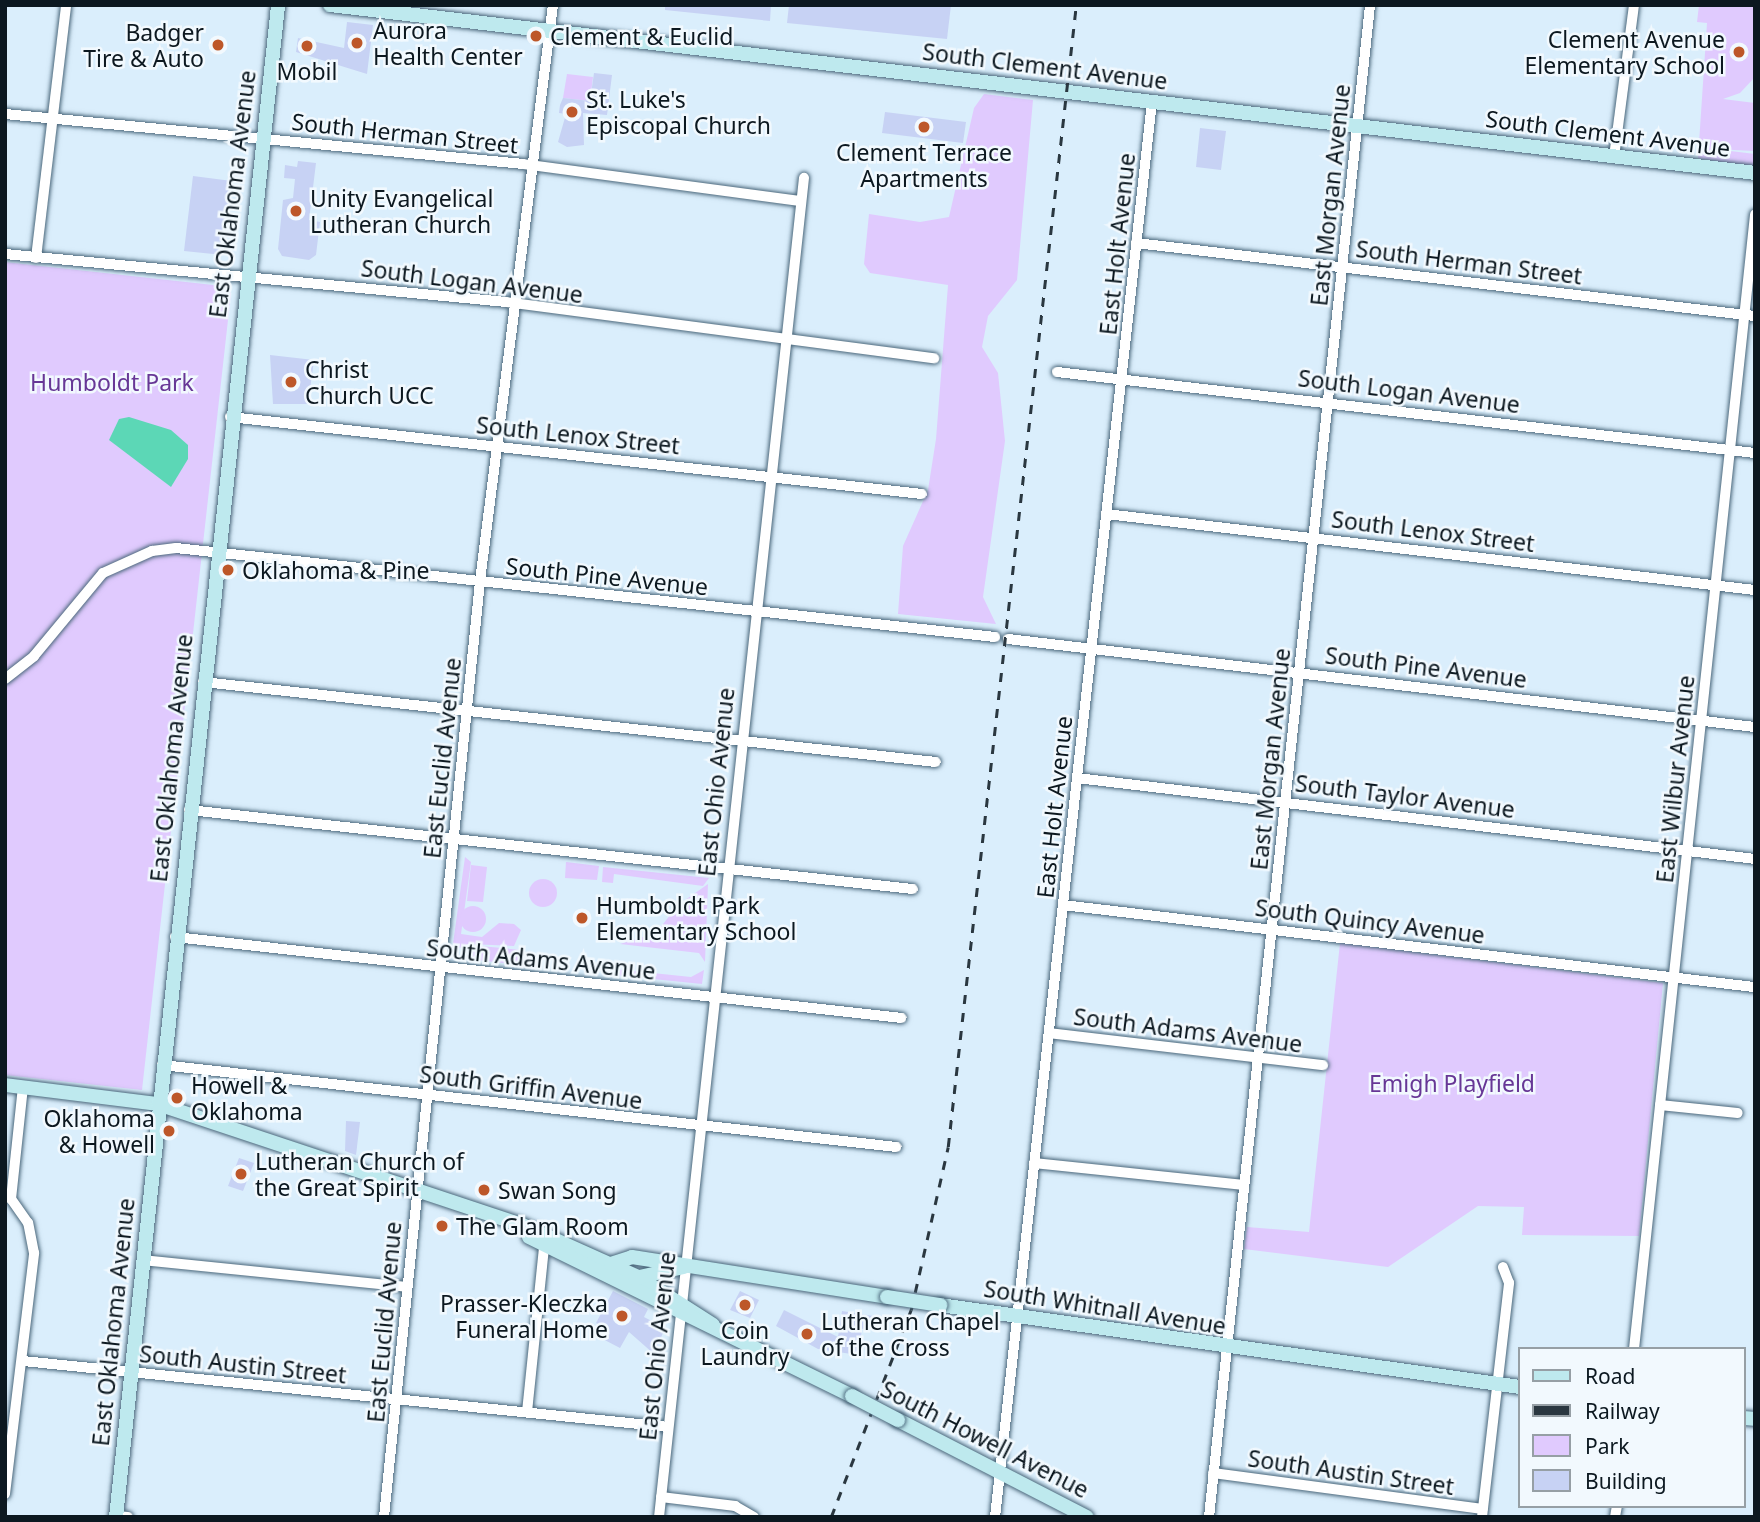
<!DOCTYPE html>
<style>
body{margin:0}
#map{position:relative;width:1760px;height:1522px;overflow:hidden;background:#daeefc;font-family:"Noto Sans",sans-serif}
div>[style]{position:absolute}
.green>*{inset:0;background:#e0cafe}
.round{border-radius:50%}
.water>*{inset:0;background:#5cd7b6}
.building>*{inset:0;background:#c7d2f4}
.roads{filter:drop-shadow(0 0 2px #4a677b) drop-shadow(0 0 2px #4a677b)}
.street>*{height:10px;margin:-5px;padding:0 5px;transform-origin:5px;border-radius:5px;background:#fff}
.secondary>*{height:14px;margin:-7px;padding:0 7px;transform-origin:7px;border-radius:7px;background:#bee9ee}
.rail>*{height:2.5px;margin-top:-1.25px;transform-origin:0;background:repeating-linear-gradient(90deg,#2a3740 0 9px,transparent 0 18px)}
.bridges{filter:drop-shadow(0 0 2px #4a677b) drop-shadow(0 0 2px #4a677b)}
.secondary-bridge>*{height:14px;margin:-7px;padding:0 7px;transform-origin:7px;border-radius:7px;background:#bee9ee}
.dots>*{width:19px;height:19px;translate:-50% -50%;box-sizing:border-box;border:4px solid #f2f9fe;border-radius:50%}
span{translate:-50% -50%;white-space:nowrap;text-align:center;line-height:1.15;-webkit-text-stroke:5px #f2f9fe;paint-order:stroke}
.poi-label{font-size:23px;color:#0c1820}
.left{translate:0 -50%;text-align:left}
.right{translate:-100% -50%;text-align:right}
.street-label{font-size:23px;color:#0c1820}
.park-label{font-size:23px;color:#673796}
.frame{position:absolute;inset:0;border:7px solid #0c1820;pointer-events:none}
.legend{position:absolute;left:1518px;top:1347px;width:228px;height:161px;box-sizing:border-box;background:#f2f9fe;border:2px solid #969fa5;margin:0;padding:9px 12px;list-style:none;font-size:21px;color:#0c1820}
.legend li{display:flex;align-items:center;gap:14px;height:35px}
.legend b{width:35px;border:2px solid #969fa5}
</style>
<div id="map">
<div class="green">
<div style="clip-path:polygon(1699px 5px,1755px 5px,1755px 77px,1740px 93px,1723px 99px,1755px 103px,1755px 151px,1714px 149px,1755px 154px,1755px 168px,1698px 158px,1707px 23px,1697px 22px)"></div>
<div style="clip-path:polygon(567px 74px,593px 77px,590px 101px,563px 98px)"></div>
<div style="clip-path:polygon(984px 94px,1033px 100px,1017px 280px,988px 316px,982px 347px,998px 373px,1005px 441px,983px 597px,996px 624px,898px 614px,903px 546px,928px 490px,936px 439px,948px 285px,870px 273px,864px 264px,869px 214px,920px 222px,949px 217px,974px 108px)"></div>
<div style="clip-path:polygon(5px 262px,222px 286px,231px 293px,142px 1090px,5px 1075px)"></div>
<div style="clip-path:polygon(465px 857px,471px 862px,461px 934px,482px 937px,499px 923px,514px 924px,521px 930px,514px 946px,469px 944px,452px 951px)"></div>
<div style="clip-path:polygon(566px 862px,599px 866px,597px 880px,565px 878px)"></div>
<div style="clip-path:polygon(471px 865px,487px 867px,483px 902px,467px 901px)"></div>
<div style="clip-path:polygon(603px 867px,709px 878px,703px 886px,614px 874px,613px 883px,602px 882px)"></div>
<div class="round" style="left:529px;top:879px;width:28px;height:28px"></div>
<div style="clip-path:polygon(708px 884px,705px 962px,699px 953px,620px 944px,656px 933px,678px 905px)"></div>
<div class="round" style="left:460px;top:906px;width:26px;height:26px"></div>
<div style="clip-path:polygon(1340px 943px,1663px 983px,1639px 1236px,1522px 1235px,1524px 1207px,1478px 1206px,1388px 1267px,1244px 1249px,1247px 1227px,1309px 1232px)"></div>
<div style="clip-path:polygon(469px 945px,522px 950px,520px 965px,458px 958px)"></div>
<div style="clip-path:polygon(614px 969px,691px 977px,704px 970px,702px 984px,614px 975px)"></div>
</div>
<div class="water">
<div style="clip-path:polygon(129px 417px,171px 430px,188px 445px,188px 459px,171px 487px,109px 440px,119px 419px)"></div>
</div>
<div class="building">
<div style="clip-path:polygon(665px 5px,771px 5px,770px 21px,665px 10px)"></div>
<div style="clip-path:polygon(789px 5px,951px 5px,947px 39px,787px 23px)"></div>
<div style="clip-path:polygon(347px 22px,373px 25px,367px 74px,296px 52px,298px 38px,344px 48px)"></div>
<div style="clip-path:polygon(594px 73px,612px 75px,607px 115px,583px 113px,584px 145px,567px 147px,558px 142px,566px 114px,559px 113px,560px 105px,563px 98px,590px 101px)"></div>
<div style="clip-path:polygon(885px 112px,966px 122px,963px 143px,882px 133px)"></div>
<div style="clip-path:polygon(1200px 128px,1226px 131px,1221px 170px,1196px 167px)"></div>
<div style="clip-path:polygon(298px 161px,316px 163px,309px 220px,320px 222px,316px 255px,309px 260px,282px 256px,278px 249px,283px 200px,293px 198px,295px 179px,284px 178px,285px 165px,297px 167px)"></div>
<div style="clip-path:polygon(193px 176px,232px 181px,223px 255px,184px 251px)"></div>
<div style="clip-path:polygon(270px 355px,314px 360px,308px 404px,273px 404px)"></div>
<div style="clip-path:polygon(346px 1121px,360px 1122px,356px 1155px,345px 1151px)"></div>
<div style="clip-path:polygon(239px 1158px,254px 1163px,243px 1191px,228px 1186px)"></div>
<div style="clip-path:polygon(613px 1291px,648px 1309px,644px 1317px,665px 1328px,654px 1354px,629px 1332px,620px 1348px,597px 1336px,602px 1326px,596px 1323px)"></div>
<div style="clip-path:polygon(740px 1291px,759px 1300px,750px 1318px,730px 1310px)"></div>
<div style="clip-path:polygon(784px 1310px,838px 1337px,842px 1311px,873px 1316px,871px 1326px,862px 1329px,858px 1355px,818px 1349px,776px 1326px)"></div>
</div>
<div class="roads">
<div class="street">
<div style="left:5px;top:114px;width:520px;rotate:5.51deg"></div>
<div style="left:523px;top:164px;width:280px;rotate:7.6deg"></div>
<div style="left:1614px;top:157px;width:153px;rotate:-82.5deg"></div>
<div style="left:1136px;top:243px;width:623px;rotate:6.73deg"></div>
<div style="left:5px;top:254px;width:503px;rotate:5.47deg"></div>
<div style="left:506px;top:302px;width:432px;rotate:7.5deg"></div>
<div style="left:36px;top:258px;width:255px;rotate:-83.2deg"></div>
<div style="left:1057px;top:372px;width:703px;rotate:6.62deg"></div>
<div style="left:230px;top:417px;width:696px;rotate:6.35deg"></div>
<div style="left:1106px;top:514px;width:653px;rotate:6.68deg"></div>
<div style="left:1008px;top:639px;width:752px;rotate:6.72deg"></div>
<div style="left:5px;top:679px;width:37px;rotate:-38deg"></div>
<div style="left:34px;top:656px;width:108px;rotate:-50.3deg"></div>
<div style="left:103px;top:573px;width:54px;rotate:-24.2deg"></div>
<div style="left:152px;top:551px;width:24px;rotate:-7deg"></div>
<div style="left:176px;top:548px;width:824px;rotate:6.2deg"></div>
<div style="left:203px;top:682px;width:737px;rotate:6.23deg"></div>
<div style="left:1077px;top:778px;width:683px;rotate:6.81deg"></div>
<div style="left:189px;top:810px;width:728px;rotate:6.23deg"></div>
<div style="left:1063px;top:905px;width:696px;rotate:6.77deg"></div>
<div style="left:175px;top:937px;width:731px;rotate:6.36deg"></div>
<div style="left:1049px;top:1033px;width:276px;rotate:6.7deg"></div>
<div style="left:162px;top:1065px;width:739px;rotate:6.37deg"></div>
<div style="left:1660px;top:1105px;width:78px;rotate:5.9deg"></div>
<div style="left:1034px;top:1163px;width:211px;rotate:6deg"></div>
<div style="left:142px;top:1260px;width:266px;rotate:5.8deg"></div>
<div style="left:1634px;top:1349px;width:1141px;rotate:-83.91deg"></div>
<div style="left:23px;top:1361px;width:648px;rotate:5.84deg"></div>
<div style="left:527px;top:1412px;width:174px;rotate:-84.1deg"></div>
<div style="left:1213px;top:1473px;width:272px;rotate:7.6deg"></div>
<div style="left:5px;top:1494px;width:243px;rotate:-83.1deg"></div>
<div style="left:34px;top:1253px;width:31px;rotate:-101deg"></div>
<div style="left:28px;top:1223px;width:29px;rotate:-125deg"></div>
<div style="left:11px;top:1199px;width:113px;rotate:-83.9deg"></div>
<div style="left:661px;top:1497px;width:75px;rotate:6.9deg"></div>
<div style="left:735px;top:1506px;width:22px;rotate:30deg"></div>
<div style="left:117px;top:1516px;width:11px;rotate:5deg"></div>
<div style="left:384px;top:1517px;width:941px;rotate:-84.14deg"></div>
<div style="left:480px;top:581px;width:581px;rotate:-82.78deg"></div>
<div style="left:659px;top:1517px;width:1347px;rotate:-83.82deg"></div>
<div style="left:995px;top:1517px;width:1424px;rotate:-83.67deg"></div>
<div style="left:1209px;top:1517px;width:1521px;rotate:-83.92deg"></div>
<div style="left:1482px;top:1517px;width:236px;rotate:-83.4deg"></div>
<div style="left:1509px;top:1283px;width:17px;rotate:-111deg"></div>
<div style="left:1615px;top:1517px;width:11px;rotate:-80deg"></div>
</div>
<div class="secondary">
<div style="left:330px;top:5px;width:1435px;rotate:6.72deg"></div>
<div style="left:5px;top:1085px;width:154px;rotate:7.1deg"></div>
<div style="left:158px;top:1104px;width:384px;rotate:18.4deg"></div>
<div style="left:522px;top:1225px;width:127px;rotate:24.1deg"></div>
<div style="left:638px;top:1277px;width:89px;rotate:32.6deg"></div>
<div style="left:529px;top:1237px;width:360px;rotate:26.2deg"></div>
<div style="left:611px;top:1264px;width:22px;rotate:-18deg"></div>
<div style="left:632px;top:1257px;width:258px;rotate:8.9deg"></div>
<div style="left:635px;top:1278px;width:50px;rotate:-12.7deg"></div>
<div style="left:940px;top:1305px;width:586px;rotate:8.05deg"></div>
<div style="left:1744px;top:1418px;width:11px;rotate:5deg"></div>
<div style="left:898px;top:1420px;width:212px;rotate:27.2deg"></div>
<div style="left:116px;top:1517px;width:1521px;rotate:-83.88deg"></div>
</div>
</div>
<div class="rail">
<div style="left:831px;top:1517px;width:222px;rotate:-68.9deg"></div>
<div style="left:911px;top:1310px;width:167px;rotate:-77.2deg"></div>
<div style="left:948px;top:1147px;width:1149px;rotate:-83.6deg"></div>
</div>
<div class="bridges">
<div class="secondary-bridge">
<div style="left:887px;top:1297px;width:54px;rotate:8.6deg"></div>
<div style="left:852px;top:1396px;width:52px;rotate:27.6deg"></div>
</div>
</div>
<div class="dots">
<div style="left:536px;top:36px;background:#bd5729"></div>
<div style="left:357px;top:43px;background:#bd5729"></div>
<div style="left:218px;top:45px;background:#bd5729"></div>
<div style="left:307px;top:46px;background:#bd5729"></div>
<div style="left:1739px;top:52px;background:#bd5729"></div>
<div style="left:572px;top:112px;background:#bd5729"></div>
<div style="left:924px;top:127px;background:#bd5729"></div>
<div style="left:296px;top:211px;background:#bd5729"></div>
<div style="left:291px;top:382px;background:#bd5729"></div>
<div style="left:228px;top:570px;background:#bd5729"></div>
<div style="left:582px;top:918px;background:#bd5729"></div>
<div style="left:177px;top:1098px;background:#bd5729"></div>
<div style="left:169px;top:1131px;background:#bd5729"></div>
<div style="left:241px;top:1174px;background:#bd5729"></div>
<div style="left:484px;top:1190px;background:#bd5729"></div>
<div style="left:442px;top:1226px;background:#bd5729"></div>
<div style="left:745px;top:1305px;background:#bd5729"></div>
<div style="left:622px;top:1316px;background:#bd5729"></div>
<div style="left:807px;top:1334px;background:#bd5729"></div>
</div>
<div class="poi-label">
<span class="left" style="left:373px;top:43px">Aurora<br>Health Center</span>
<span class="right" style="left:204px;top:45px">Badger<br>Tire &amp; Auto</span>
<span class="left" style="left:550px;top:36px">Clement &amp; Euclid</span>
<span class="right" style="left:1725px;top:52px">Clement Avenue<br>Elementary School</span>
<span style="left:307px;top:71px">Mobil</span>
<span class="left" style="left:586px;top:112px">St. Luke's<br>Episcopal Church</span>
<span style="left:924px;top:165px">Clement Terrace<br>Apartments</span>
<span class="left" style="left:310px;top:211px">Unity Evangelical<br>Lutheran Church</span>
<span class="left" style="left:305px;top:382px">Christ<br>Church UCC</span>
<span class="left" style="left:242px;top:570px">Oklahoma &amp; Pine</span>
<span class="left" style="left:596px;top:918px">Humboldt Park<br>Elementary School</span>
<span class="left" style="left:191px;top:1098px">Howell &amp;<br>Oklahoma</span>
<span class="right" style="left:155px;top:1131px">Oklahoma<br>&amp; Howell</span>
<span class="left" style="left:255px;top:1174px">Lutheran Church of<br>the Great Spirit</span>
<span class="left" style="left:498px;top:1190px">Swan Song</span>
<span class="left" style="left:456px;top:1226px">The Glam Room</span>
<span class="right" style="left:608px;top:1316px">Prasser-Kleczka<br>Funeral Home</span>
<span class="left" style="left:821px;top:1334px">Lutheran Chapel<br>of the Cross</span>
<span style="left:745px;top:1343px">Coin<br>Laundry</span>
</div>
<div class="street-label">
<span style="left:1045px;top:66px;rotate:7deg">South Clement Avenue</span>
<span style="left:405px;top:133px;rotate:6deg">South Herman Street</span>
<span style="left:1608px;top:133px;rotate:7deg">South Clement Avenue</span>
<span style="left:232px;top:194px;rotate:-83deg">East Oklahoma Avenue</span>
<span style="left:1330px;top:195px;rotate:-84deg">East Morgan Avenue</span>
<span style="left:1117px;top:244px;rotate:-84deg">East Holt Avenue</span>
<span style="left:1469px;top:262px;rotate:7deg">South Herman Street</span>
<span style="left:472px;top:281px;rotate:7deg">South Logan Avenue</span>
<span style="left:1409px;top:391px;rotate:7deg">South Logan Avenue</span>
<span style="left:578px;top:435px;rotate:6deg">South Lenox Street</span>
<span style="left:1433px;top:531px;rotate:7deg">South Lenox Street</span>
<span style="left:607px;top:576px;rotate:6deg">South Pine Avenue</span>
<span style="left:1426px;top:667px;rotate:7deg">South Pine Avenue</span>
<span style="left:171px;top:758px;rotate:-84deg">East Oklahoma Avenue</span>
<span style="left:442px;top:758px;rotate:-84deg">East Euclid Avenue</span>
<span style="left:1270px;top:759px;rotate:-84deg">East Morgan Avenue</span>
<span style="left:1675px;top:779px;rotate:-84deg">East Wilbur Avenue</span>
<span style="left:716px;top:782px;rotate:-84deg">East Ohio Avenue</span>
<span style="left:1405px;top:796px;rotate:7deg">South Taylor Avenue</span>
<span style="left:1054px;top:807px;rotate:-84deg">East Holt Avenue</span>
<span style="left:1370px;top:921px;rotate:7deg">South Quincy Avenue</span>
<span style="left:541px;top:959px;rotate:6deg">South Adams Avenue</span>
<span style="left:1188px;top:1030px;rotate:7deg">South Adams Avenue</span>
<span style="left:531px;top:1087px;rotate:7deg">South Griffin Avenue</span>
<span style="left:1105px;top:1307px;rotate:9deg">South Whitnall Avenue</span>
<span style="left:113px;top:1322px;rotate:-84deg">East Oklahoma Avenue</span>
<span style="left:384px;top:1322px;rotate:-85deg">East Euclid Avenue</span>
<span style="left:657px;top:1346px;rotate:-84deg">East Ohio Avenue</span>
<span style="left:243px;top:1364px;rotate:6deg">South Austin Street</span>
<span style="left:985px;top:1439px;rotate:27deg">South Howell Avenue</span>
<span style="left:1351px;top:1472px;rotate:8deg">South Austin Street</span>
</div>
<div class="park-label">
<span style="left:112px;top:382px">Humboldt Park</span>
<span style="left:1452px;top:1083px">Emigh Playfield</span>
</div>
<div class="frame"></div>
<ul class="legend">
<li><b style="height:9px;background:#bee9ee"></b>Road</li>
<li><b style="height:9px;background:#2a3740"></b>Railway</li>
<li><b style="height:19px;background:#e0cafe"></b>Park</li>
<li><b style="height:19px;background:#c7d2f4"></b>Building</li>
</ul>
</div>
